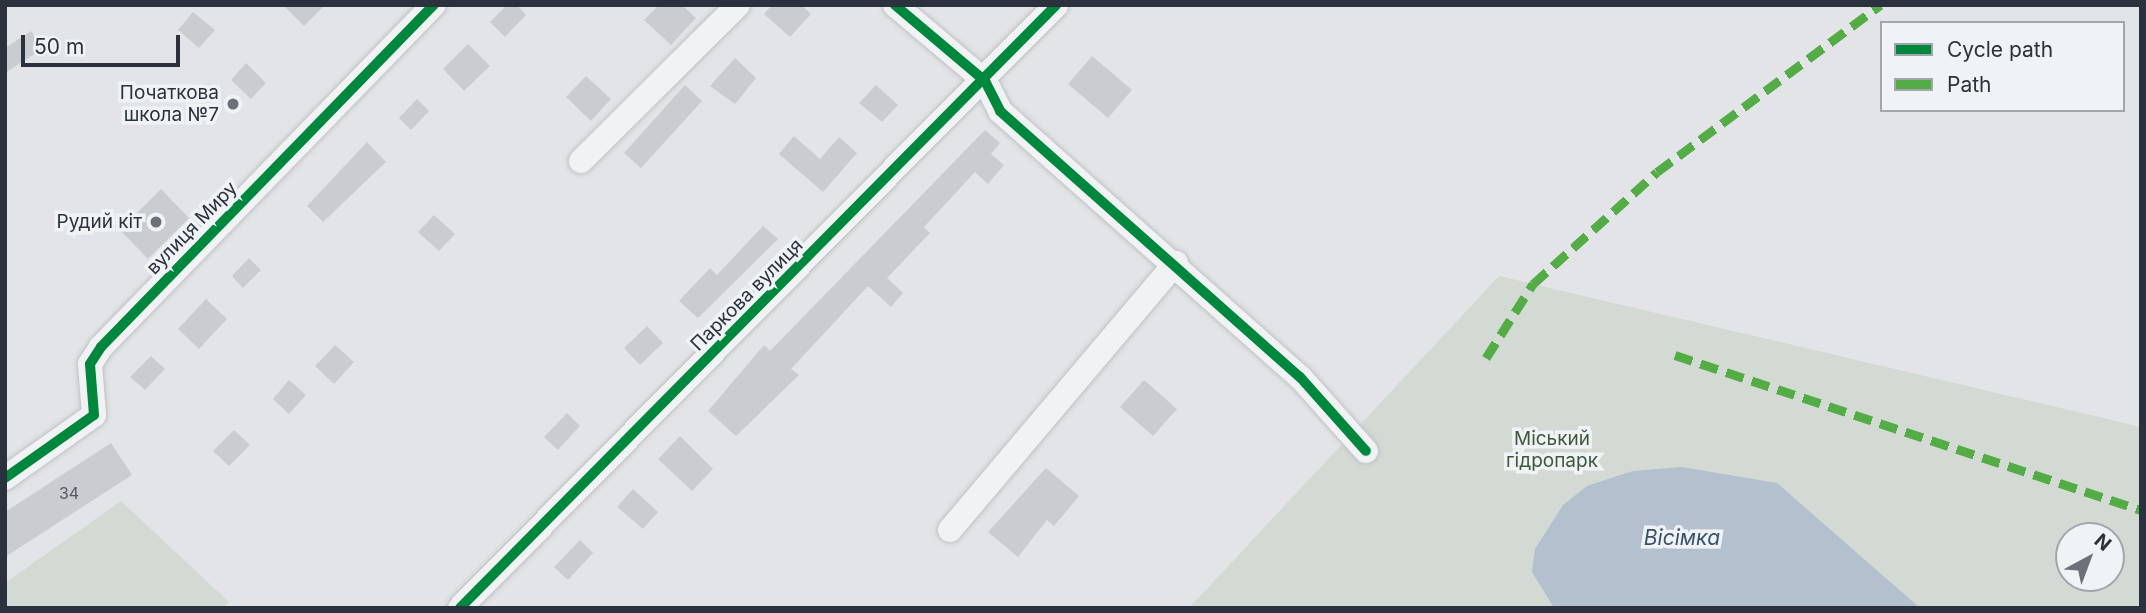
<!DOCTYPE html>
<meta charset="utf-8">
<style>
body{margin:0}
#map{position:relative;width:2146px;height:613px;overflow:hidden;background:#e2e4e7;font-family:Inter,sans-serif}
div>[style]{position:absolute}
.green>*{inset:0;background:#d3dad3}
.water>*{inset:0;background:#b4c0ce}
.building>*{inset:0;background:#cbcccf}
.roads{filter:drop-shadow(0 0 2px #c1c2c5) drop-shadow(0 0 2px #c1c2c5)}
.street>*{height:24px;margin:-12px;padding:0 12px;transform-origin:12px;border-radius:12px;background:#f1f2f4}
.quiet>*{height:9px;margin-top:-4.5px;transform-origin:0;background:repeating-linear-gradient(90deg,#54ac46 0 18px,transparent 0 27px)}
.cycleway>*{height:10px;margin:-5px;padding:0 5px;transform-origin:5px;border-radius:5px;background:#00873e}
.dots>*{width:19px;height:19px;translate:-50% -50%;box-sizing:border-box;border:4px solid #f0f3f6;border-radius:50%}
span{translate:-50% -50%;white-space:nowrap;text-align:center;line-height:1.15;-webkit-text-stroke:7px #f0f3f6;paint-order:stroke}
.number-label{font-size:16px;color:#545963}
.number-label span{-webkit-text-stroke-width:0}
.poi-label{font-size:19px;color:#2b323e}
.right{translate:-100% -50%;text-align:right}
.street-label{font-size:19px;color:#2b323e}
.park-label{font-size:19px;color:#40583a}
.water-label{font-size:21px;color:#3a516d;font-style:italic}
.frame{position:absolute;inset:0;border:7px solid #2b323e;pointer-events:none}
.legend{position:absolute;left:1880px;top:21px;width:245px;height:91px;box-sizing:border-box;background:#f0f3f6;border:2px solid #a1a6ac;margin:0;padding:9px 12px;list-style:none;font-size:21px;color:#2b323e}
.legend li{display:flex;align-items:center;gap:14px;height:35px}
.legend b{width:35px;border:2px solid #a1a6ac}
.north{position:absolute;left:2055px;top:522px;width:70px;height:70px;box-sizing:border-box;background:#f0f3f6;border:2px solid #a1a6ac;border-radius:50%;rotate:41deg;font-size:19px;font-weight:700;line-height:28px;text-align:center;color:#2b323e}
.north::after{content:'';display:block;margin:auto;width:24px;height:32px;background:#6b7079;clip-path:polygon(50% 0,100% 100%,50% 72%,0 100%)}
.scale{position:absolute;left:21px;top:35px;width:159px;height:32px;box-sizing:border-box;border:4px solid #2b323e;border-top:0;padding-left:9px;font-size:21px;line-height:24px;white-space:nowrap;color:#2b323e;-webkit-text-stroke:5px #f0f3f6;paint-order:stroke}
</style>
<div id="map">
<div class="green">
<div style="clip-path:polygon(evenodd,1499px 276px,2141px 427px,2141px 608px,1189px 608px,1499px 276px,2069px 536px,2111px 536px,2111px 578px,2069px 578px,2069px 536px)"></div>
<div style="clip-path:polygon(121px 501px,229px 602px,223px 608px,5px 608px,5px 583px)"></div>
</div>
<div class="water">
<div style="clip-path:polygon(1682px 467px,1777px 483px,1920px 608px,1554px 608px,1532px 572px,1535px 549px,1563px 505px,1587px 486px,1633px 471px)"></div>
</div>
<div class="building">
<div style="clip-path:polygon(283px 5px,325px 5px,304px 26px)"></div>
<div style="clip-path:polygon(507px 5px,517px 5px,526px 15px,505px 37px,490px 22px)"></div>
<div style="clip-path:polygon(659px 5px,682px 5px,696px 18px,671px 45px,644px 20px)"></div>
<div style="clip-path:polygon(772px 5px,801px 5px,811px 14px,790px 37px,764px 14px)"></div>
<div style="clip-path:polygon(193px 12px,215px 30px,199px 48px,178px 30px)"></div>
<div style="clip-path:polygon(31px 31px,42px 49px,5px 73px,5px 48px)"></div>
<div style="clip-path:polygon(468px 44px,490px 66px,464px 91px,443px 69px)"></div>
<div style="clip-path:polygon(1092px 56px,1132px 90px,1108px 118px,1068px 84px)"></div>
<div style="clip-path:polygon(735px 58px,756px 78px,735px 104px,710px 86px)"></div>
<div style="clip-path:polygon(246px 63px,266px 83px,251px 99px,231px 80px)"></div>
<div style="clip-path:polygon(586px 76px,611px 99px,591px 121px,566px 97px)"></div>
<div style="clip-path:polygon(685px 85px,702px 101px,641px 168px,624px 153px)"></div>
<div style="clip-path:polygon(876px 85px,898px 105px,882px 122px,859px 103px)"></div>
<div style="clip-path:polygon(417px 99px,429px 111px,411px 130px,399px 118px)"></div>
<div style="clip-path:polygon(985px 130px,1000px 143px,991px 154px,1004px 165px,988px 184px,975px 172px,924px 227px,930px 233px,887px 278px,903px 293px,891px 307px,868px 286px,791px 369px,799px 375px,736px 436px,708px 411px,764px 345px,770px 351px)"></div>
<div style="clip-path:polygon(794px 136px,820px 159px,839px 137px,857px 153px,823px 192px,779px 154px)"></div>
<div style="clip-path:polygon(367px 142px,386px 162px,323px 222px,307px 206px)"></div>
<div style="clip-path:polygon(161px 189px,189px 218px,148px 259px,120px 230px)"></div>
<div style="clip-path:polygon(434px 215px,455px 234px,439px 251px,418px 232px)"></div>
<div style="clip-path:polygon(763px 226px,778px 239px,698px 318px,679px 301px,710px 268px,717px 275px)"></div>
<div style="clip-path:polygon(249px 258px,261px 270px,243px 288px,232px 276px)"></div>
<div style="clip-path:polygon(206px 299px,227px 319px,199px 349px,178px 329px)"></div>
<div style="clip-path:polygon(647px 326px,663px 343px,640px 365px,624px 348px)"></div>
<div style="clip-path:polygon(335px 345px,354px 362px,334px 384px,315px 366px)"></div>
<div style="clip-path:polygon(151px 356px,165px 369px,145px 390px,130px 377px)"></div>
<div style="clip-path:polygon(289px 380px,306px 395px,289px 414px,273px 399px)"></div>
<div style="clip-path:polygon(1144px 380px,1177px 409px,1153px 436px,1120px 407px)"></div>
<div style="clip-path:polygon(567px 413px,580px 426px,558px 450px,544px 437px)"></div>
<div style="clip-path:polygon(234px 430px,250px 445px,229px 466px,213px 451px)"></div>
<div style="clip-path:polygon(680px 436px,713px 469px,692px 491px,658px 459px)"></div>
<div style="clip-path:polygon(111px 443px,132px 475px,5px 557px,5px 512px)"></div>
<div style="clip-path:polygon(1046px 468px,1079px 496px,1054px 526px,1047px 520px,1018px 557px,988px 532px)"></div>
<div style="clip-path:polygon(633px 489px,658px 512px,643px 529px,617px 507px)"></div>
<div style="clip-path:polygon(580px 540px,593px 553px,568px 580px,554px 567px)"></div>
</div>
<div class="roads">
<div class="street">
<div style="left:895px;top:5px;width:118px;rotate:40.2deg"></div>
<div style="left:985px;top:81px;width:34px;rotate:63deg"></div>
<div style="left:1000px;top:111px;width:401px;rotate:41.6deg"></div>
<div style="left:1300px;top:377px;width:99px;rotate:48.3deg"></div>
<div style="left:581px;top:161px;width:221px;rotate:-44.8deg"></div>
<div style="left:5px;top:478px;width:109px;rotate:-35.3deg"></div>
<div style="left:94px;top:415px;width:51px;rotate:-94.5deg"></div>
<div style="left:90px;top:364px;width:20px;rotate:-57deg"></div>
<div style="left:101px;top:347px;width:477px;rotate:-45.8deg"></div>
<div style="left:950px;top:530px;width:350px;rotate:-49.8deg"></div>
<div style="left:460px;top:608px;width:848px;rotate:-45.33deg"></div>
</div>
</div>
<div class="quiet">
<div style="left:1675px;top:355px;width:491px;rotate:18.4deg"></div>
<div style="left:1486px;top:358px;width:88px;rotate:-57.6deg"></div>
<div style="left:1533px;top:284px;width:167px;rotate:-42.1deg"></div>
<div style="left:1657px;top:172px;width:279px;rotate:-36.8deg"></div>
</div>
<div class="cycleway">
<div style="left:895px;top:5px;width:118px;rotate:40.2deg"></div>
<div style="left:985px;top:81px;width:34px;rotate:63deg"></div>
<div style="left:1000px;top:111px;width:401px;rotate:41.6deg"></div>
<div style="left:1300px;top:377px;width:99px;rotate:48.3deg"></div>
<div style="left:5px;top:478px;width:109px;rotate:-35.3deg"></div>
<div style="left:94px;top:415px;width:51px;rotate:-94.5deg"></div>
<div style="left:90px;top:364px;width:20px;rotate:-57deg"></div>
<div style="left:101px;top:347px;width:477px;rotate:-45.8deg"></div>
<div style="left:460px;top:608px;width:848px;rotate:-45.33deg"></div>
</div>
<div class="dots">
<div style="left:233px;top:104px;background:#6b7079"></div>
<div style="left:156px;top:222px;background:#6b7079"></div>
</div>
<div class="number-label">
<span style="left:69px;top:493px">34</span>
</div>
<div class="poi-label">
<span class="right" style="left:219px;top:104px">Початкова<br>школа №7</span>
<span class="right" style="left:142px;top:222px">Рудий кіт</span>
</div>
<div class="street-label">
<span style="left:192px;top:228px;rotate:-46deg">вулиця Миру</span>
<span style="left:747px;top:295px;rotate:-45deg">Паркова вулиця</span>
</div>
<div class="park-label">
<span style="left:1552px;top:450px">Міський<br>гідропарк</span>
</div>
<div class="water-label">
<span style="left:1682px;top:538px">Вісімка</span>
</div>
<div class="frame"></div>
<ul class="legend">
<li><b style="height:9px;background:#00873e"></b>Cycle path</li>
<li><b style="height:9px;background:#54ac46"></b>Path</li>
</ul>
<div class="north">N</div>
<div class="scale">50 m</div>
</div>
